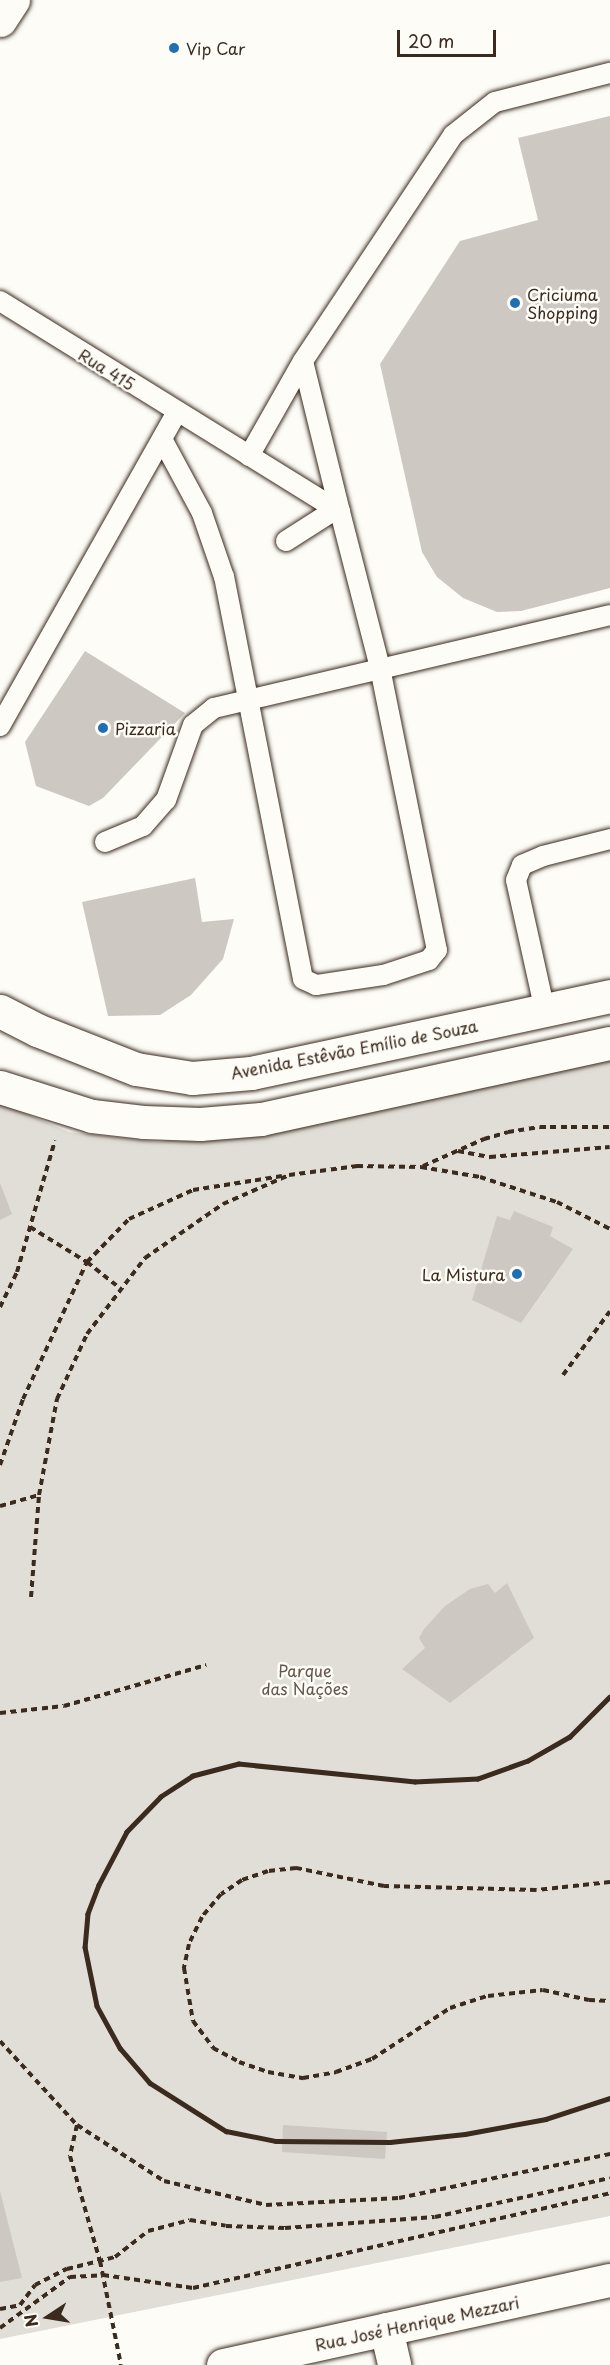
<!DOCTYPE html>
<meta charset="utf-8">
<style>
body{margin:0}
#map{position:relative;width:610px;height:2365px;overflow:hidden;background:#fdfcf7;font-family:"Playpen Sans",sans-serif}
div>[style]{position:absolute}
.green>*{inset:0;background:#e1ded7}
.building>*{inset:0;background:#cdc8c2}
.path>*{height:4px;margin-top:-2px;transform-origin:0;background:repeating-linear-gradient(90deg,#3b2a1e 0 6px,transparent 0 10.5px)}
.roads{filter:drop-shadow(0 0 2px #3b2a1e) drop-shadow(0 0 2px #3b2a1e)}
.service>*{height:20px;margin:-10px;padding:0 10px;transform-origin:10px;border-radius:10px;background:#fdfcf7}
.minor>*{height:33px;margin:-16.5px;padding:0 16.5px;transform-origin:16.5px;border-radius:16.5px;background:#fdfcf7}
.primary>*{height:33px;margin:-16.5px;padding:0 16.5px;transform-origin:16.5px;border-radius:16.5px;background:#fdfcf7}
.trunk>*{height:33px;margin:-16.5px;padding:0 16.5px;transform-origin:16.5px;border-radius:16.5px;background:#fdfcf7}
.rail>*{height:4.5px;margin:-2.25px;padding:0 2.25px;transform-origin:2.25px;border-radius:2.25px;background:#3b2a1e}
.dots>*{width:16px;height:16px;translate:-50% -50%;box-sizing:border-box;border:3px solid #fdfcf7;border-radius:50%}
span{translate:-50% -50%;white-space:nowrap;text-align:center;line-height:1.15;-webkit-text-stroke:5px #fdfcf7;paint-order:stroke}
.poi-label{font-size:16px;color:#3b2a1e}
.left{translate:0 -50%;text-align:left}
.right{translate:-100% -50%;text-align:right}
.street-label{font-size:16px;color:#3b2a1e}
.park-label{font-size:16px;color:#64574c}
.north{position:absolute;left:18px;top:2287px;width:60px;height:60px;-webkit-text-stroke:4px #fdfcf7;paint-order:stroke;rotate:258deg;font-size:16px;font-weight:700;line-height:24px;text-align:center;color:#3b2a1e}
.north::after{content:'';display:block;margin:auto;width:21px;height:27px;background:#3b2a1e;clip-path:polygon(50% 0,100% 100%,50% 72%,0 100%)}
.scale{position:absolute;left:397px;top:30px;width:99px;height:27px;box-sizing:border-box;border:3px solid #3b2a1e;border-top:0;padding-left:8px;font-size:18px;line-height:21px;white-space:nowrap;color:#3b2a1e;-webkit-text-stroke:4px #fdfcf7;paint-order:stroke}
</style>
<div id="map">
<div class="green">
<div style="clip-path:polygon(610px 1055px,610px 2216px,0 2339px,0 1103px,69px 1132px,158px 1142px,291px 1128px)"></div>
</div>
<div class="building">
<div style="clip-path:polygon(610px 116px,610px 588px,521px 611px,497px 612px,463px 598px,437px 577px,422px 552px,380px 364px,460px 241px,538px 220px,518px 138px)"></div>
<div style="clip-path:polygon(85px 651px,185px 713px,103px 798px,89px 806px,36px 786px,25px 742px)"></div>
<div style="clip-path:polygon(195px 878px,202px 922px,234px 919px,223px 959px,191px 995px,160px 1015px,108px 1016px,82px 902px)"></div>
<div style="clip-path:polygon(0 1183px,12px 1214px,0 1220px)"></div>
<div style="clip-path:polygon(514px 1211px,553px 1227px,550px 1236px,573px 1249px,521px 1323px,472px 1300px,497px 1216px,510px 1220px)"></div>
<div style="clip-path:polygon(507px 1583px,534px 1638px,450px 1703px,402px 1669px,425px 1648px,419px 1638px,424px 1629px,445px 1606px,470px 1589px,488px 1584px,495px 1593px)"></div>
<div style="clip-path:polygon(283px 2125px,387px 2132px,385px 2159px,282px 2152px)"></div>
<div style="clip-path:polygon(0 2191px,22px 2278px,0 2282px)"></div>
</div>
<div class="path">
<div style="left:458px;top:1151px;width:33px;rotate:11deg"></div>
<div style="left:490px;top:1157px;width:120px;rotate:-4.8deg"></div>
<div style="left:423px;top:1166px;width:67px;rotate:-23.9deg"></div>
<div style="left:484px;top:1139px;width:25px;rotate:-16deg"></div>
<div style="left:508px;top:1132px;width:32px;rotate:-9deg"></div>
<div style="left:540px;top:1127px;width:70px"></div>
<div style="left:30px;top:1227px;width:67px;rotate:31.6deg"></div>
<div style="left:87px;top:1262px;width:43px;rotate:38.5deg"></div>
<div style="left:0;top:1307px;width:39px;rotate:-64deg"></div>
<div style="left:17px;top:1272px;width:137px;rotate:-73.9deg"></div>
<div style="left:563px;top:1375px;width:79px;rotate:-53.7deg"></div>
<div style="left:0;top:1465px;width:70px;rotate:-70.8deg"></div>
<div style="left:23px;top:1399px;width:151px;rotate:-65deg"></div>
<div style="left:87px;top:1262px;width:60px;rotate:-45.7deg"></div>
<div style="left:129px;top:1219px;width:70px;rotate:-24.4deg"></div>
<div style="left:193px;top:1190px;width:90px;rotate:-8.9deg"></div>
<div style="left:0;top:1506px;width:41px;rotate:-15.8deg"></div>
<div style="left:31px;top:1597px;width:102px;rotate:-85.5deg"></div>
<div style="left:39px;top:1495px;width:98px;rotate:-79.4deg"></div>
<div style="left:57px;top:1399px;width:72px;rotate:-65.2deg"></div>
<div style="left:87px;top:1334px;width:96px;rotate:-52.7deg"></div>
<div style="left:145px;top:1258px;width:95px;rotate:-34.7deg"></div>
<div style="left:223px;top:1204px;width:72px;rotate:-23.7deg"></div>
<div style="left:289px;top:1175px;width:69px;rotate:-7.5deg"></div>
<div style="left:357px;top:1166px;width:64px;rotate:0.9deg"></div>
<div style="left:421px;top:1167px;width:60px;rotate:9.6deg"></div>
<div style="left:480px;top:1177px;width:81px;rotate:18deg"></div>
<div style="left:557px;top:1202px;width:59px;rotate:27deg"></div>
<div style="left:0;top:1713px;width:64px;rotate:-6.2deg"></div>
<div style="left:64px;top:1706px;width:148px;rotate:-16.1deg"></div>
<div style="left:610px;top:1882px;width:74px;rotate:173.8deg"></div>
<div style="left:536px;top:1890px;width:152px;rotate:-178.5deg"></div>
<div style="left:384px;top:1886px;width:90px;rotate:-168.4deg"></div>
<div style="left:296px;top:1868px;width:28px;rotate:174deg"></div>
<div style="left:268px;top:1871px;width:28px;rotate:161deg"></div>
<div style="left:242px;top:1880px;width:25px;rotate:146deg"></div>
<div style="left:221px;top:1894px;width:30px;rotate:130deg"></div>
<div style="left:202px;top:1917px;width:30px;rotate:116deg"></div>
<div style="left:189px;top:1944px;width:25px;rotate:102deg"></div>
<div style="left:184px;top:1968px;width:54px;rotate:80.4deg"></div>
<div style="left:193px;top:2021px;width:34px;rotate:53deg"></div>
<div style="left:213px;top:2048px;width:30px;rotate:28deg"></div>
<div style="left:239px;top:2062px;width:31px;rotate:19deg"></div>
<div style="left:268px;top:2072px;width:36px;rotate:10deg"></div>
<div style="left:303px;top:2078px;width:34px;rotate:-10deg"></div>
<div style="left:336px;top:2072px;width:38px;rotate:-20deg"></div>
<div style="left:372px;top:2059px;width:93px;rotate:-33.2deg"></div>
<div style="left:450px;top:2008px;width:40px;rotate:-18deg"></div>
<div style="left:488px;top:1996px;width:55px;rotate:-6.2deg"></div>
<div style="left:543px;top:1990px;width:47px;rotate:12.3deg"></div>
<div style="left:589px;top:2000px;width:21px;rotate:3deg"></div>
<div style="left:0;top:2041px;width:114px;rotate:47.5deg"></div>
<div style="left:77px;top:2125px;width:103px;rotate:32.8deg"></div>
<div style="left:164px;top:2181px;width:105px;rotate:13.2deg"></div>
<div style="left:266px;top:2205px;width:133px;rotate:-3deg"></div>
<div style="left:399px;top:2198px;width:216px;rotate:-11.8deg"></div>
<div style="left:77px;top:2125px;width:32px;rotate:103deg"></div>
<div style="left:70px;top:2156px;width:109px;rotate:74.1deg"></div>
<div style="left:100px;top:2261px;width:106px;rotate:78.6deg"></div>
<div style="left:0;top:2309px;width:20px;rotate:-11deg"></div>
<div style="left:20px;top:2305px;width:25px;rotate:-53deg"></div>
<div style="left:35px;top:2285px;width:36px;rotate:-27deg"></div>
<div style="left:67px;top:2269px;width:49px;rotate:-14deg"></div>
<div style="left:115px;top:2257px;width:42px;rotate:-38.2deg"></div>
<div style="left:148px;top:2231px;width:43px;rotate:-14.7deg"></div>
<div style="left:190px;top:2220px;width:36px;rotate:9deg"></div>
<div style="left:226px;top:2226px;width:59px;rotate:1.9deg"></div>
<div style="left:285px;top:2228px;width:150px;rotate:-4.2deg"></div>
<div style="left:435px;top:2217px;width:179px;rotate:-12.6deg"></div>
<div style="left:0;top:2328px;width:87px;rotate:-36.1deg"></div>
<div style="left:70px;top:2277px;width:33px;rotate:-3deg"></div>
<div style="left:103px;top:2275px;width:91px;rotate:8.2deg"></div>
<div style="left:193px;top:2288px;width:428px;rotate:-12.8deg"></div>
</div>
<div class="roads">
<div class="service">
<div style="left:0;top:301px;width:400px;rotate:31.8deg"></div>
<div style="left:340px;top:512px;width:161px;rotate:75.6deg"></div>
<div style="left:380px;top:668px;width:288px;rotate:78.6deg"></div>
<div style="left:437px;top:950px;width:13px;rotate:129deg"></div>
<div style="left:429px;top:960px;width:48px;rotate:161.9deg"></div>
<div style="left:383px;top:975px;width:68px;rotate:171.5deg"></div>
<div style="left:316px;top:985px;width:14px;rotate:-155deg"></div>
<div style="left:303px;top:979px;width:410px;rotate:-101.1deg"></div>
<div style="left:224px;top:577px;width:68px;rotate:-109deg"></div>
<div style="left:202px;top:513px;width:84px;rotate:-118.4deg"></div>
<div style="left:249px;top:456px;width:109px;rotate:-60.4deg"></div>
<div style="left:340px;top:512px;width:155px;rotate:-103.8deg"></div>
<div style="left:303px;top:361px;width:271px;rotate:-56.4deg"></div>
<div style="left:453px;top:135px;width:53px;rotate:-38.2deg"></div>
<div style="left:495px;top:102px;width:119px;rotate:-14.2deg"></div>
<div style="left:286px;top:541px;width:59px;rotate:-32.6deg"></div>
<div style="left:0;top:726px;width:360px;rotate:-60.6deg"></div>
<div style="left:105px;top:842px;width:41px;rotate:-22.8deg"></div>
<div style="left:143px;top:826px;width:35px;rotate:-49deg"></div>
<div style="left:166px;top:800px;width:80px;rotate:-70.2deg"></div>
<div style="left:193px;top:725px;width:27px;rotate:-39deg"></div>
<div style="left:214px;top:708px;width:407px;rotate:-13.2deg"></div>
<div style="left:545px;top:1011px;width:134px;rotate:-102.5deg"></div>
<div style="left:516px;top:880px;width:16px;rotate:-68deg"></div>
<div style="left:522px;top:865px;width:23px;rotate:-23deg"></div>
<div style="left:543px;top:856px;width:69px;rotate:-14.2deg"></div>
</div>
<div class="minor">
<div style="left:386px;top:2329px;width:37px;rotate:77deg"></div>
<div style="left:223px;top:2365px;width:396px;rotate:-12.4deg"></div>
</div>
<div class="primary">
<div style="left:0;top:20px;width:24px;rotate:-57deg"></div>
</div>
<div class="trunk">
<div style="left:0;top:1011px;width:42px;rotate:27.2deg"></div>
<div style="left:37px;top:1030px;width:106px;rotate:21.5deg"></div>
<div style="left:136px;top:1069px;width:57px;rotate:9.1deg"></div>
<div style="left:192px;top:1078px;width:59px;rotate:-4.8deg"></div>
<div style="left:251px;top:1073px;width:367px;rotate:-12.1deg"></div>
<div style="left:0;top:1087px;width:96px;rotate:17.5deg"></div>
<div style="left:92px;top:1116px;width:51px;rotate:6.7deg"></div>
<div style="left:143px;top:1122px;width:57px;rotate:2deg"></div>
<div style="left:200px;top:1124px;width:61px;rotate:-4.7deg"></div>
<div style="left:261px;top:1119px;width:357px;rotate:-12.3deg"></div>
</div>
</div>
<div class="rail">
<div style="left:610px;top:1697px;width:57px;rotate:135deg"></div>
<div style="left:570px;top:1737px;width:48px;rotate:150.3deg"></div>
<div style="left:528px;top:1761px;width:53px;rotate:160.2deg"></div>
<div style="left:478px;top:1779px;width:63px;rotate:177.3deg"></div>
<div style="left:415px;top:1782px;width:177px;rotate:-174.2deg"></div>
<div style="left:239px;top:1764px;width:48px;rotate:165.4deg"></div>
<div style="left:193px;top:1776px;width:38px;rotate:147deg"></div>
<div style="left:161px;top:1797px;width:49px;rotate:134.2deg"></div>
<div style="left:127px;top:1832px;width:60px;rotate:117.8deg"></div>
<div style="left:99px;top:1885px;width:31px;rotate:111deg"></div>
<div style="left:88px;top:1914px;width:33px;rotate:95deg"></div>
<div style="left:85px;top:1947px;width:60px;rotate:78.5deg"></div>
<div style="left:97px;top:2006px;width:48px;rotate:61.3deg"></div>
<div style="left:120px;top:2048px;width:46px;rotate:49.4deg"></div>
<div style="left:150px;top:2083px;width:90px;rotate:32.3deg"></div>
<div style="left:226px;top:2131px;width:51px;rotate:11.3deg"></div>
<div style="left:276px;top:2141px;width:114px;rotate:0.5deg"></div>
<div style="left:390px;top:2142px;width:75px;rotate:-6.1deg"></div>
<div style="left:465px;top:2134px;width:82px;rotate:-10.5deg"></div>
<div style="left:546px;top:2119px;width:67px;rotate:-18.2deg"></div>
</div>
<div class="dots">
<div style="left:174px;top:48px;background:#1f6fb2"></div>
<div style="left:515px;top:303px;background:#1f6fb2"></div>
<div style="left:103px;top:728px;background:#1f6fb2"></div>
<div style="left:517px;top:1274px;background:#1f6fb2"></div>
</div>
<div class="poi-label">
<span class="left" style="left:186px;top:48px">Vip Car</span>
<span class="left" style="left:527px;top:303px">Criciuma<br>Shopping</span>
<span class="left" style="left:115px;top:728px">Pizzaria</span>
<span class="right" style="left:505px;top:1274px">La Mistura</span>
</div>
<div class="street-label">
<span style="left:107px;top:369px;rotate:32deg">Rua 415</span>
<span style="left:354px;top:1049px;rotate:-11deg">Avenida Estêvão Emílio de Souza</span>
<span style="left:417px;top:2323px;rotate:-12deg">Rua José Henrique Mezzari</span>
</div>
<div class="park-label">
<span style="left:305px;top:1679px">Parque<br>das Nações</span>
</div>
<div class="north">N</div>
<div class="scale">20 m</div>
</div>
